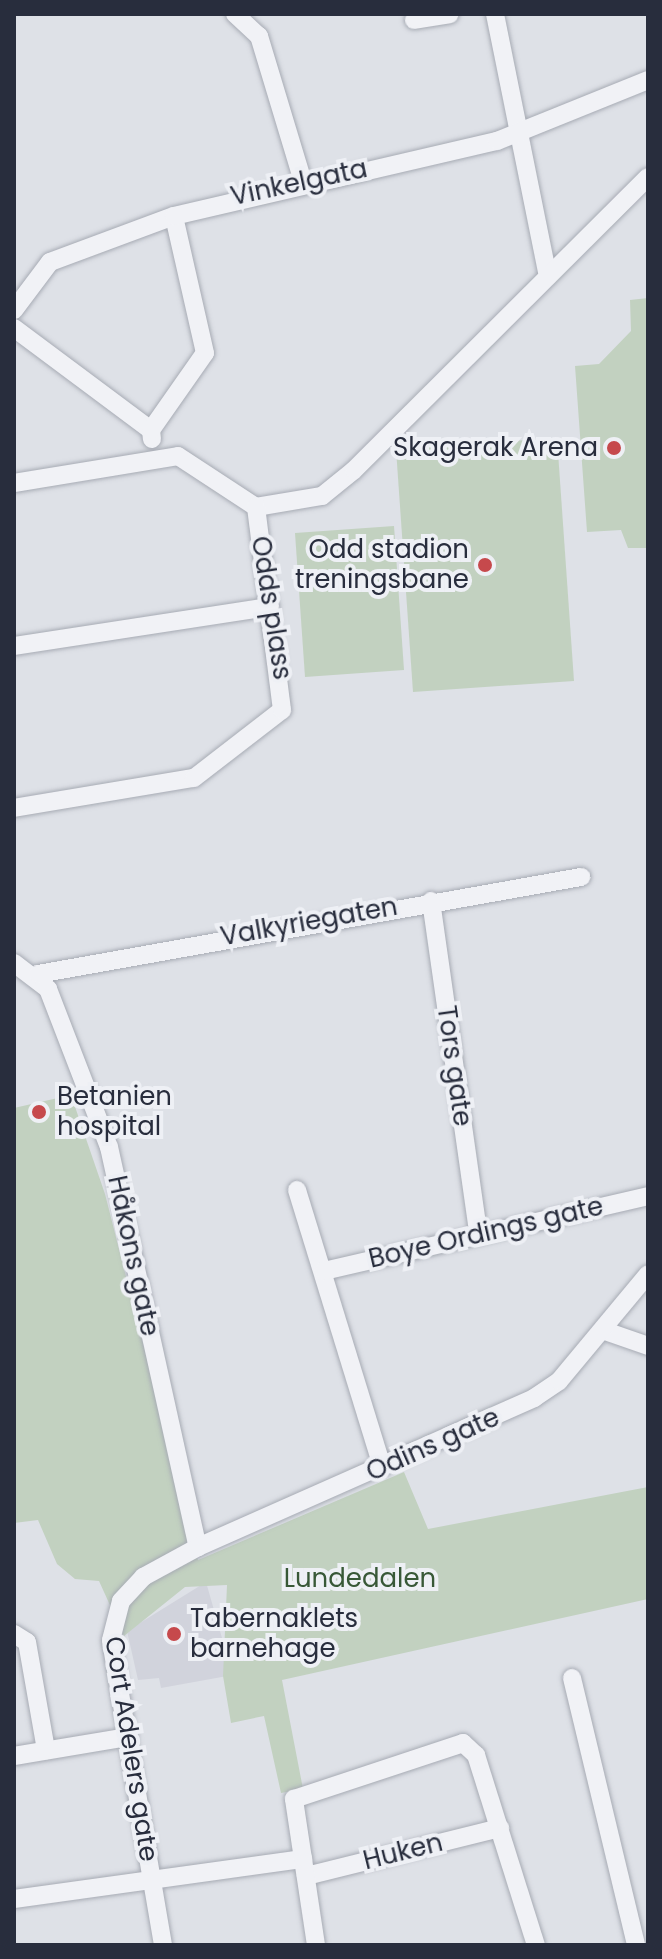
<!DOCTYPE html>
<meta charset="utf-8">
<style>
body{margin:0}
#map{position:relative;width:662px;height:1959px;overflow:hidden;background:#dee1e7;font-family:Poppins,sans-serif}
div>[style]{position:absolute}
.built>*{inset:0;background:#d1d3dc}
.green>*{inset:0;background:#c2d1c0}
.roads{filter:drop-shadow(0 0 2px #a7abb4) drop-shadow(0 0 2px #a7abb4)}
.minor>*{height:18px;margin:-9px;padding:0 9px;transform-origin:9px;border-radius:9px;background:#f1f2f6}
.dots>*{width:22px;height:22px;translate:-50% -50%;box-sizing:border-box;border:4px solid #eef0f5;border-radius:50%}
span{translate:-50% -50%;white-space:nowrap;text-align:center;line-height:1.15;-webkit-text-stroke:8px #eef0f5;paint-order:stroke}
.street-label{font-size:26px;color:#282d3d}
.poi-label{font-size:26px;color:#282d3d}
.right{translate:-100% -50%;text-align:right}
.left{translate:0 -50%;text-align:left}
.park-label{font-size:26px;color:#385837}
.frame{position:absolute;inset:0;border:16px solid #282d3d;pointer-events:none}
</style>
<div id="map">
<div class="built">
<div style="clip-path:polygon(206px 1582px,226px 1652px,255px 1671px,161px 1688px,159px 1678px,138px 1680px,127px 1631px)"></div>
</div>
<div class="green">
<div style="clip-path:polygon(648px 298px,648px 564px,647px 548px,628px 548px,621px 530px,587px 532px,575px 366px,599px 364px,631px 331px,630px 300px)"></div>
<div style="clip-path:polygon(557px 438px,574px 681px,413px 692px,396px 449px)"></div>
<div style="clip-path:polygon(394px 526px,404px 670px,305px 677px,295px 533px)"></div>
<div style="clip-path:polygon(71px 1095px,105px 1194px,198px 1560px,404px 1472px,428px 1529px,648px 1487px,648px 1599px,282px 1680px,303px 1789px,281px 1793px,264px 1716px,231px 1723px,223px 1676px,227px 1585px,185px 1587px,124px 1636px,99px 1581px,75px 1579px,57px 1564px,38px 1520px,14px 1523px,14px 1108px)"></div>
</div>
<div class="roads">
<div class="minor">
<div style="left:235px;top:14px;width:33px;rotate:43deg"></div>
<div style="left:259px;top:36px;width:152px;rotate:73.2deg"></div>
<div style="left:495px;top:14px;width:267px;rotate:78.6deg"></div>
<div style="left:414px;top:20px;width:36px;rotate:-9deg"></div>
<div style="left:14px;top:310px;width:60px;rotate:-53.1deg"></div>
<div style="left:50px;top:262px;width:132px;rotate:-20.4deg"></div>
<div style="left:14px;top:328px;width:171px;rotate:36.7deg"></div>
<div style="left:151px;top:430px;width:9px;rotate:84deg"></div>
<div style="left:151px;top:430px;width:94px;rotate:-55deg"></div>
<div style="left:205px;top:353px;width:140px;rotate:-102.8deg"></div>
<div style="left:174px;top:216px;width:332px;rotate:-13.1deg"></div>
<div style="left:497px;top:141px;width:163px;rotate:-22deg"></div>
<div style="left:14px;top:483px;width:166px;rotate:-9.3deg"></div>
<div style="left:178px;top:456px;width:93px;rotate:33.2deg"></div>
<div style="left:256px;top:507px;width:67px;rotate:-9.5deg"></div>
<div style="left:322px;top:496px;width:41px;rotate:-39.1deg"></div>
<div style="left:354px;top:470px;width:415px;rotate:-44.9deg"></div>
<div style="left:14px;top:646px;width:259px;rotate:-8.7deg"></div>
<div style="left:14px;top:808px;width:182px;rotate:-9.5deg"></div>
<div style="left:194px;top:778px;width:111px;rotate:-37.7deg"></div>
<div style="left:282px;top:710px;width:205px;rotate:-97.3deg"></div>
<div style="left:431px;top:901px;width:334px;rotate:81.9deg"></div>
<div style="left:14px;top:963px;width:43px;rotate:37.4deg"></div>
<div style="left:48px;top:989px;width:169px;rotate:68.9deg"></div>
<div style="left:109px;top:1147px;width:410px;rotate:77.5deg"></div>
<div style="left:38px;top:974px;width:552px;rotate:-10.13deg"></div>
<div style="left:297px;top:1190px;width:290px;rotate:72.9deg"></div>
<div style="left:324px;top:1271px;width:333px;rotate:-13deg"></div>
<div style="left:605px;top:1331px;width:46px;rotate:19.2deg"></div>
<div style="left:14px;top:1634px;width:15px;rotate:32deg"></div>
<div style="left:27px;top:1642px;width:110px;rotate:80deg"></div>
<div style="left:572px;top:1678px;width:275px;rotate:76.5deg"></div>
<div style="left:14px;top:1756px;width:116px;rotate:-9.5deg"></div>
<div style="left:306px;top:1876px;width:200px;rotate:-13.9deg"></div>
<div style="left:14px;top:1899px;width:292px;rotate:-7.9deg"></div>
<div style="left:163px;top:1945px;width:309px;rotate:-99.7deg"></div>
<div style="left:111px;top:1640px;width:40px;rotate:-75.6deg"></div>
<div style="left:121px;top:1601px;width:33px;rotate:-47deg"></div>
<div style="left:143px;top:1577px;width:63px;rotate:-28.6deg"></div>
<div style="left:198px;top:1547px;width:368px;rotate:-23.9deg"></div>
<div style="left:534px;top:1398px;width:30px;rotate:-34deg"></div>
<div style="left:559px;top:1381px;width:139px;rotate:-50.2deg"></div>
<div style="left:316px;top:1945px;width:148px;rotate:-98.6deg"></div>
<div style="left:294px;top:1799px;width:178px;rotate:-18.3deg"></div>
<div style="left:463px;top:1743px;width:18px;rotate:43deg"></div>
<div style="left:476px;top:1755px;width:199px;rotate:72.5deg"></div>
</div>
</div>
<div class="dots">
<div style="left:614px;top:448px;background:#c6494c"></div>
<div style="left:485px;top:565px;background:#c6494c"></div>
<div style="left:39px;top:1112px;background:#c6494c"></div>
<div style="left:174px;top:1634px;background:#c6494c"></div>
</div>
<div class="street-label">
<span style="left:299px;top:183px;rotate:-12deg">Vinkelgata</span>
<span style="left:271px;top:608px;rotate:81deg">Odds plass</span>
<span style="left:309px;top:922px;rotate:-10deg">Valkyriegaten</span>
<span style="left:454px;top:1066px;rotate:82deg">Tors gate</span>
<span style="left:486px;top:1233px;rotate:-13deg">Boye Ordings gate</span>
<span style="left:133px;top:1256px;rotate:78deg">Håkons gate</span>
<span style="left:433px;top:1445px;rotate:-24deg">Odins gate</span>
<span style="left:131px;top:1749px;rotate:81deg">Cort Adelers gate</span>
<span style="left:403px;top:1852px;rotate:-14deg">Huken</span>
</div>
<div class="poi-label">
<span class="right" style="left:598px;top:448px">Skagerak Arena</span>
<span class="right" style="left:469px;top:565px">Odd stadion<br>treningsbane</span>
<span class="left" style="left:57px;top:1112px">Betanien<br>hospital</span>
<span class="left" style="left:190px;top:1634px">Tabernaklets<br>barnehage</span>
</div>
<div class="park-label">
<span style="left:360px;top:1579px">Lundedalen</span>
</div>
<div class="frame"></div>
</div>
